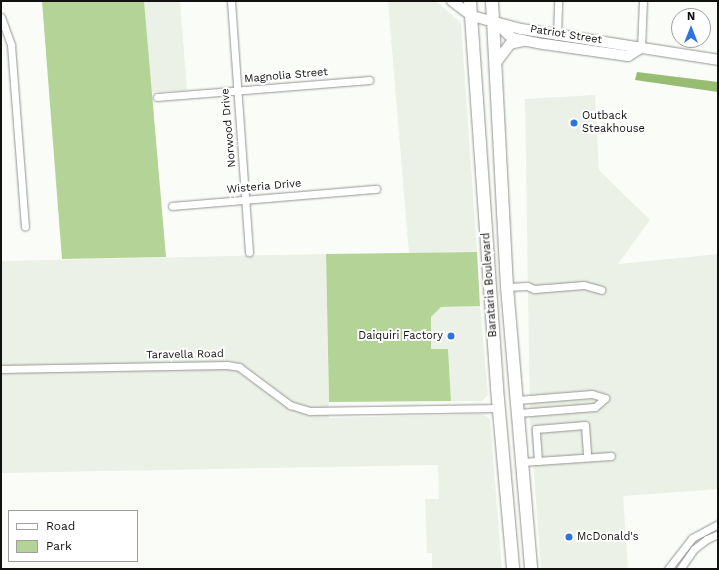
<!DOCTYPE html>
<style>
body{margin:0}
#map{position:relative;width:719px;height:570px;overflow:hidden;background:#fafcf8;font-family:"Work Sans",sans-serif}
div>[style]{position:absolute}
.built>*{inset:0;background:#ebf1e6}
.green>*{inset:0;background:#b3d496}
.water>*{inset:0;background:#97bd72}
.roads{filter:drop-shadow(0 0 1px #939591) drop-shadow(0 0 1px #939591)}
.street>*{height:7px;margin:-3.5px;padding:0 3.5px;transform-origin:3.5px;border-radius:3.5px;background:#fff}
.secondary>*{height:10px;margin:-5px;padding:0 5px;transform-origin:5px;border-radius:5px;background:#fff}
.primary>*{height:12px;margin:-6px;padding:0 6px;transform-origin:6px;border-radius:6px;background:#fff}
.dots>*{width:11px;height:11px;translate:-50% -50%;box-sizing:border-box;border:2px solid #fff;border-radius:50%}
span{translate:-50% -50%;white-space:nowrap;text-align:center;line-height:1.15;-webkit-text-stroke:4px #fff;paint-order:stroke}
.street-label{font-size:11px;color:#111210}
.poi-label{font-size:11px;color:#111210}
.left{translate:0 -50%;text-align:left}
.right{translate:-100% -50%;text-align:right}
.frame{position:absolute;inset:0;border:2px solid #111210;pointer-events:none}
.legend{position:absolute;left:8px;top:510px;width:130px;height:52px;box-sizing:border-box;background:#fff;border:1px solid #a0a09f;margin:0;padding:5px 7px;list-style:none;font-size:12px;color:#111210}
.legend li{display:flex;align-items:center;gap:8px;height:20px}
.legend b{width:20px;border:1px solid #a0a09f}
.north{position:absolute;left:671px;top:8px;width:40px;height:40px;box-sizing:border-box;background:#fff;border:1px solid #a0a09f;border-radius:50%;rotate:0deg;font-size:11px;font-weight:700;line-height:16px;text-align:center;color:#111210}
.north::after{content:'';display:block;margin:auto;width:14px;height:18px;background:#2e74e1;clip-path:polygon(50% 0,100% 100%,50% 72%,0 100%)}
</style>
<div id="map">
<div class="built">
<div style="clip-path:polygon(144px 1px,180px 1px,187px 90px,151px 92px)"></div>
<div style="clip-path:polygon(388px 1px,436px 1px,461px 23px,477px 252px,409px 253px)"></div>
<div style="clip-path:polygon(595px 95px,599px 170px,650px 220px,618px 264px,718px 254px,718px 489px,623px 496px,628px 569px,541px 569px,530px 420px,525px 99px)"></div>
<div style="clip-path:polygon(326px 254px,329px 418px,483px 414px,490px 419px,502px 569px,432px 569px,432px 553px,427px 553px,425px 499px,439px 499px,438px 465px,1px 473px,1px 261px)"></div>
<div style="clip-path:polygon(480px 306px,488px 395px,482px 401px,451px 401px,448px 349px,431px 349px,431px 317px,441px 307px)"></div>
</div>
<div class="green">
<div style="clip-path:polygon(42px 1px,144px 1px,166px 257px,62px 259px)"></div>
<div style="clip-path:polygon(477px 252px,480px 306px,441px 307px,431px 317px,431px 349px,448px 349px,451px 401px,329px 402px,326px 254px)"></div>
</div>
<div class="water">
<div style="clip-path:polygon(637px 72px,718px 82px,718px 92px,635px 80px)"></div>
</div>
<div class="roads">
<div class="street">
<div style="left:231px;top:1px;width:252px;rotate:85.9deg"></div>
<div style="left:1px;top:17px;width:30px;rotate:70deg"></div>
<div style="left:11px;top:45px;width:182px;rotate:85.6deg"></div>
<div style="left:557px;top:36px;width:35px;rotate:-88deg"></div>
<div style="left:641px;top:48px;width:47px;rotate:-87.6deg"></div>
<div style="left:157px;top:97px;width:213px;rotate:-4.6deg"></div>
<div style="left:172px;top:206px;width:205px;rotate:-4.8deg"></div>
<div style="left:507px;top:287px;width:20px;rotate:-3deg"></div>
<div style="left:527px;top:286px;width:8px;rotate:23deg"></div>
<div style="left:534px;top:289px;width:50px;rotate:-4.6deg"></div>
<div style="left:584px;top:285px;width:18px;rotate:16deg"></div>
<div style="left:1px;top:369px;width:226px;rotate:-1deg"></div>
<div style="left:227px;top:365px;width:12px;rotate:9deg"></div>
<div style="left:239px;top:367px;width:64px;rotate:36.7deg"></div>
<div style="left:290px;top:405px;width:21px;rotate:17deg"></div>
<div style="left:310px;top:411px;width:189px;rotate:-0.9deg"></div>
<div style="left:517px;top:400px;width:75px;rotate:-4.6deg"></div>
<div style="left:592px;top:394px;width:14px;rotate:17deg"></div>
<div style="left:518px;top:413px;width:77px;rotate:-4.5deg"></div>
<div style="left:595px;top:407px;width:13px;rotate:-42deg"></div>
<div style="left:538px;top:461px;width:32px;rotate:-94deg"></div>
<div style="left:536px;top:429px;width:49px;rotate:-4.7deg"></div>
<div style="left:585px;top:425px;width:32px;rotate:86deg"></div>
<div style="left:522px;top:462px;width:89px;rotate:-3.9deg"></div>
<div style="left:668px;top:569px;width:39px;rotate:-52deg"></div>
<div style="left:692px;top:538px;width:30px;rotate:-28deg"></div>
<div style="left:680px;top:569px;width:24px;rotate:-55deg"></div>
<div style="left:694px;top:549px;width:16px;rotate:-38deg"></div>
<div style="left:707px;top:539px;width:12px;rotate:-24deg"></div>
</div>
<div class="secondary">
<div style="left:452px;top:1px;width:25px;rotate:37deg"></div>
<div style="left:472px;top:16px;width:51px;rotate:14.9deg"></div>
<div style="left:521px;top:29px;width:199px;rotate:8.9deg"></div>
<div style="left:496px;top:23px;width:22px;rotate:43deg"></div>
<div style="left:512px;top:38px;width:33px;rotate:11deg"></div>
<div style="left:544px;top:44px;width:85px;rotate:8.1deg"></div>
<div style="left:628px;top:56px;width:15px;rotate:-32deg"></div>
<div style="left:495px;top:64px;width:25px;rotate:-53deg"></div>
<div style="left:510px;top:44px;width:13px;rotate:-13deg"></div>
</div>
<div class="primary">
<div style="left:470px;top:1px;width:388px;rotate:86deg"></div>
<div style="left:497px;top:388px;width:182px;rotate:84.9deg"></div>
<div style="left:492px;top:1px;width:286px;rotate:87deg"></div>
<div style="left:507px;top:287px;width:283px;rotate:85.1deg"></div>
</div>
</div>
<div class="dots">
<div style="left:574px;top:123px;background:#2e74e1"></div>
<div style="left:451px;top:336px;background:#2e74e1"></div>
<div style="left:569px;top:537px;background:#2e74e1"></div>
</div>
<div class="street-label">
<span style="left:566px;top:35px;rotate:9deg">Patriot Street</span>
<span style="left:286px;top:76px;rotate:-5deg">Magnolia Street</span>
<span style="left:229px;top:128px;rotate:-95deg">Norwood Drive</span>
<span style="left:264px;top:187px;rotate:-5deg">Wisteria Drive</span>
<span style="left:490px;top:285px;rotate:-94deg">Barataria Boulevard</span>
<span style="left:185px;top:355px;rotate:-1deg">Taravella Road</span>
</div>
<div class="poi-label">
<span class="left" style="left:582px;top:123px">Outback<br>Steakhouse</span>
<span class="right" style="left:443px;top:336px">Daiquiri Factory</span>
<span class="left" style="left:577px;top:537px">McDonald's</span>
</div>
<div class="frame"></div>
<ul class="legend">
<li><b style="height:5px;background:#fff"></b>Road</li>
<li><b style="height:11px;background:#b3d496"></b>Park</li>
</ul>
<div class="north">N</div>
</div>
